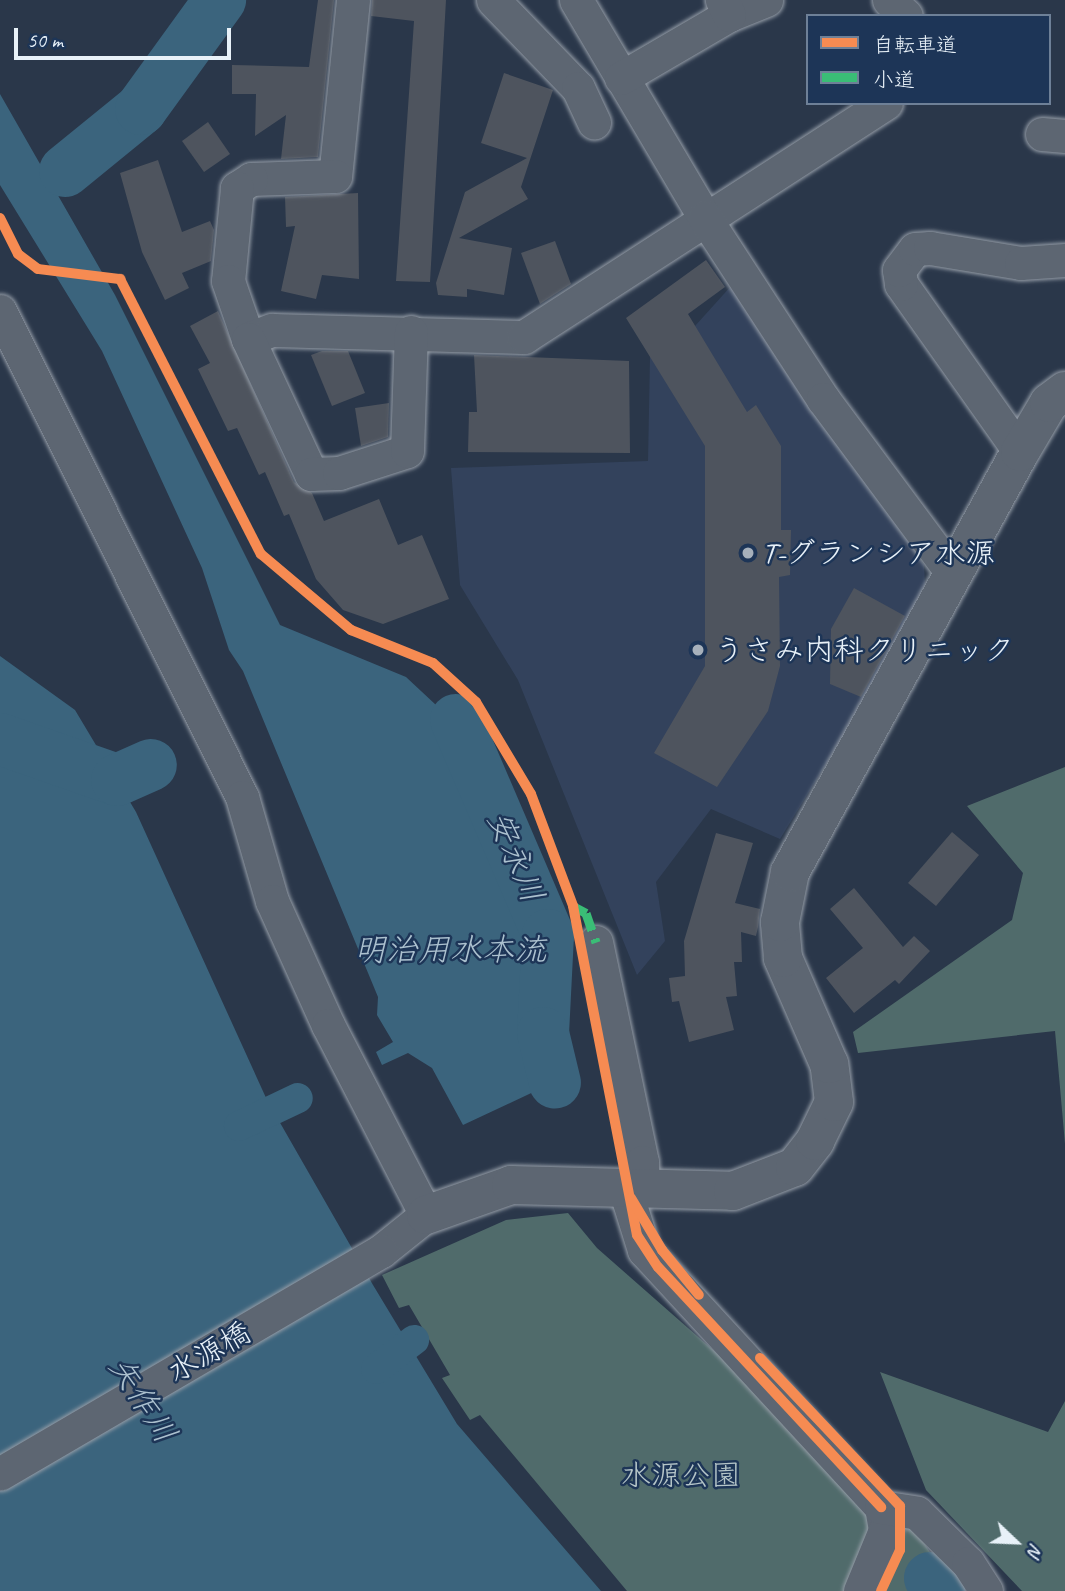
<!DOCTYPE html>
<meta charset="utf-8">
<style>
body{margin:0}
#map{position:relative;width:1065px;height:1591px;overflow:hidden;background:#2a374a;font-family:Caveat,"Klee One",sans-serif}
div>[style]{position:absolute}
.built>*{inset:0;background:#33425c}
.green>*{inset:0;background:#506b6b}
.water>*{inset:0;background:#3b647d}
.canal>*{height:30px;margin:-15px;padding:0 15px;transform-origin:15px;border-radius:15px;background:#3b647d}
.river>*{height:52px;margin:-26px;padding:0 26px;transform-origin:26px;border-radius:26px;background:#3b647d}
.building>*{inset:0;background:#4e545e}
.roads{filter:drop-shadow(0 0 2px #959da7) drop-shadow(0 0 2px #959da7)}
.street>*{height:33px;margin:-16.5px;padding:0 16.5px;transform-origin:16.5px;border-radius:16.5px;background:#5d6672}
.secondary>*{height:38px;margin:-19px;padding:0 19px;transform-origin:19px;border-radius:19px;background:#5d6672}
.quiet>*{height:9px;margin-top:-4.5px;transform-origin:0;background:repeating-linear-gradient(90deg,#3abd76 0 18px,transparent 0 27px)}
.cycleway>*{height:10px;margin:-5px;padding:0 5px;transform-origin:5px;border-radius:5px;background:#f68b52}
.dots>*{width:19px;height:19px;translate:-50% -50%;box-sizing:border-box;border:4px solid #1d3557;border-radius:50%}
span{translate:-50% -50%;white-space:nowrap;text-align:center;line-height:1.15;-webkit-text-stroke:5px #1d3557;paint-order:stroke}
.poi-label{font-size:30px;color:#e8f1f8}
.left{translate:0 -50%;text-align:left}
.street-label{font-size:30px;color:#e8f1f8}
.park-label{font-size:30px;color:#b5c5c8}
.water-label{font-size:32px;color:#acc1cf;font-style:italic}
.legend{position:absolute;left:806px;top:14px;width:245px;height:91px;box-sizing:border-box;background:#1d3557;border:2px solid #6e8097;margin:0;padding:9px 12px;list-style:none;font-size:21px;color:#e8f1f8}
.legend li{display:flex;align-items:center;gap:14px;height:35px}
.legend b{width:35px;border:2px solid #6e8097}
.north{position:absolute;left:981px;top:1507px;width:70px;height:70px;-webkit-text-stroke:5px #1d3557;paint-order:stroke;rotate:113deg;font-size:19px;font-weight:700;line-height:28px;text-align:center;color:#e8f1f8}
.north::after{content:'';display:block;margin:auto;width:24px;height:32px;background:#e8f1f8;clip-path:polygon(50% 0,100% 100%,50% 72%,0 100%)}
.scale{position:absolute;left:14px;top:28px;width:217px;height:32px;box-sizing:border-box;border:4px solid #e8f1f8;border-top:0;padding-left:9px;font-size:21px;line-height:24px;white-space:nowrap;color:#e8f1f8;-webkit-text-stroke:5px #1d3557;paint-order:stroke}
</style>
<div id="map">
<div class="built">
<div style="clip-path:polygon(732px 285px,924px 565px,925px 584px,914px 621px,780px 839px,711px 809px,656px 882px,665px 941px,637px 975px,518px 680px,460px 585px,451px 468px,648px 461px,650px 357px,695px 326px)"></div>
</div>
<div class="green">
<div style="clip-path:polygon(1065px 767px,1065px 1144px,1055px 1031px,858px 1053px,853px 1032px,1012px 920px,1023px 873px,967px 806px)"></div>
<div style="clip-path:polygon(568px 1213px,597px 1248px,912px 1525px,956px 1591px,627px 1591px,480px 1415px,470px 1420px,442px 1378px,450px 1375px,409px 1305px,399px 1308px,382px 1275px,506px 1220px)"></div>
<div style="clip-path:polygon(880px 1372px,1048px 1432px,1065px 1401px,1065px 1591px,1022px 1591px,926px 1490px)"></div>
</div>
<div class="water">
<div style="clip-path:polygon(0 94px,115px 295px,280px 625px,406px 677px,436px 705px,530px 924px,538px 955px,530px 1048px,544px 1087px,463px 1125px,432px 1068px,408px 1053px,382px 1065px,376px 1052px,393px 1042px,377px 1015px,378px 997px,243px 671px,229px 650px,202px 568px,102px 351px,0 185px)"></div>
<div style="clip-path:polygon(0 656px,75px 710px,136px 812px,267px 1100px,373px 1285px,457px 1424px,601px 1591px,0 1591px)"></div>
</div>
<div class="canal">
<div style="left:239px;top:1126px;width:65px;rotate:-25.4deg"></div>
<div style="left:376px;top:1369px;width:48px;rotate:-37.3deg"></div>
</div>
<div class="river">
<div style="left:65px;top:171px;width:98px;rotate:-39.2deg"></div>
<div style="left:141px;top:109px;width:135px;rotate:-54.1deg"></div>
<div style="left:456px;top:720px;width:234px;rotate:66.8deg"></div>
<div style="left:548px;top:935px;width:98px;rotate:92.9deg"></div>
<div style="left:543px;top:1033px;width:51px;rotate:76.5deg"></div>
<div style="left:0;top:739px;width:124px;rotate:19.3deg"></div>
<div style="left:117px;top:780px;width:37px;rotate:-24deg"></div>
<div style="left:930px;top:1578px;width:16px;rotate:55deg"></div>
</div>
<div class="building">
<div style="clip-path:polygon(318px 0,334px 0,318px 157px,281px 159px,286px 115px,255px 136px,256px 94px,232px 94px,232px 65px,309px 67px)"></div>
<div style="clip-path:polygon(372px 0,446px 0,430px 282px,396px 281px,414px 21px,371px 16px)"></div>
<div style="clip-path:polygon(504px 73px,553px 90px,521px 187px,528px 199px,459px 238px,512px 248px,504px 295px,467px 289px,467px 297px,438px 295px,436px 283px,465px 192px,527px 158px,481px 143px)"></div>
<div style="clip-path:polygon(208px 122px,230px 154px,204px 172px,182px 141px)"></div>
<div style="clip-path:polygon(158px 160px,182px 232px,210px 221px,214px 230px,211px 261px,182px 273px,189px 288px,165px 300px,142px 252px,120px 173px)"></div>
<div style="clip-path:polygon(358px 193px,359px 279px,322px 275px,316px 299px,281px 291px,295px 226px,286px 227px,285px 197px)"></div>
<div style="clip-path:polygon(555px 241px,571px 284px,540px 304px,521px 253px)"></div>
<div style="clip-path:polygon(706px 260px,725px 287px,688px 314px,747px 412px,756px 405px,781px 446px,781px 530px,791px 530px,790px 575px,779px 577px,780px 666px,768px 711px,717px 787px,654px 753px,705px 666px,705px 446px,626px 318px)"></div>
<div style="clip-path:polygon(218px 311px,294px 482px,312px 493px,324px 521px,379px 499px,398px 545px,422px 535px,449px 599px,383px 624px,343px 610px,316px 579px,289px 514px,284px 516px,265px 472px,259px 475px,237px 428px,228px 431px,198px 369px,210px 363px,190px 326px)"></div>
<div style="clip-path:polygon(322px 351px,348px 351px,365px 393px,332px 406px,311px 355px)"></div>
<div style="clip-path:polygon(474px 355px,629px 361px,630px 453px,468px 452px,469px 412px,477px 412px)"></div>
<div style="clip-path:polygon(389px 403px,388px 437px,361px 446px,355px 408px)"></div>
<div style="clip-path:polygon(854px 588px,905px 616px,861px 697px,830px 684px,831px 629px)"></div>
<div style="clip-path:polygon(952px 832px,979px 855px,936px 906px,908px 883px)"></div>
<div style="clip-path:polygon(716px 833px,753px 843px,735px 903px,760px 909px,758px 927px,756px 936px,741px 932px,742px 962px,734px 962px,737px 996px,726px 997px,734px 1030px,689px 1042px,679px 1001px,672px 1002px,669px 978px,685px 976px,684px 941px)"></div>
<div style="clip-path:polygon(854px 888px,903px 947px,914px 936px,930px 951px,899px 984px,895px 980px,854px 1013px,826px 978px,863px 948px,830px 909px)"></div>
</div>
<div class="roads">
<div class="street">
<div style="left:353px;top:0;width:177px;rotate:95.8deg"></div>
<div style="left:335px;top:176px;width:84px;rotate:178deg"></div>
<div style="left:251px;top:179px;width:17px;rotate:147deg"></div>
<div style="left:237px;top:188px;width:93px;rotate:95.5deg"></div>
<div style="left:228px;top:281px;width:61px;rotate:71deg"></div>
<div style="left:248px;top:339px;width:26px;rotate:-21deg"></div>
<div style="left:272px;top:330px;width:252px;rotate:1.6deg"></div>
<div style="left:524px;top:337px;width:431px;rotate:-32.9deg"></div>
<div style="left:493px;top:0;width:122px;rotate:46deg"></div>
<div style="left:578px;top:88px;width:38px;rotate:65deg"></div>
<div style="left:576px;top:0;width:253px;rotate:59.4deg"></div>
<div style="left:705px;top:218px;width:216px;rotate:56.9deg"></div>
<div style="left:823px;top:399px;width:217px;rotate:53.4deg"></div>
<div style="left:889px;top:0;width:23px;rotate:43deg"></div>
<div style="left:729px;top:15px;width:40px;rotate:-22deg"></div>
<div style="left:621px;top:78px;width:125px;rotate:-30.3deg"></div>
<div style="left:729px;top:15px;width:17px;rotate:-115deg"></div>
<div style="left:1042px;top:134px;width:23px;rotate:5deg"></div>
<div style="left:0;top:311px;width:543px;rotate:63.53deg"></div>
<div style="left:242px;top:797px;width:108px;rotate:73.9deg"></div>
<div style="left:272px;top:901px;width:136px;rotate:65.7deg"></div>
<div style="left:328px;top:1025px;width:214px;rotate:62.7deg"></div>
<div style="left:426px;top:1215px;width:58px;rotate:141.3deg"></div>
<div style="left:381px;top:1251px;width:441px;rotate:149.7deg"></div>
<div style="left:248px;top:339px;width:149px;rotate:65deg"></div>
<div style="left:311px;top:474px;width:28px;rotate:-2deg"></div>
<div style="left:339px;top:473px;width:71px;rotate:-17.9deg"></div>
<div style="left:407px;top:451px;width:119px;rotate:-88.1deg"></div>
<div style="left:1020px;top:452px;width:206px;rotate:-125.3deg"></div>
<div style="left:901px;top:284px;width:14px;rotate:-98deg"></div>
<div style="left:899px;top:270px;width:26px;rotate:-53deg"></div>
<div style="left:915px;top:249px;width:15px;rotate:-4deg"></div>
<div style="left:930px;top:248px;width:92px;rotate:9.4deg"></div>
<div style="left:1021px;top:263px;width:44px;rotate:-3.9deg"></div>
<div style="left:596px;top:942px;width:225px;rotate:78.2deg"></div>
<div style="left:642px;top:1162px;width:29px;rotate:88deg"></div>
<div style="left:625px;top:1189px;width:64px;rotate:72.7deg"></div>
<div style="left:644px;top:1250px;width:350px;rotate:47.3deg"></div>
<div style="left:881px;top:1507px;width:23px;rotate:80deg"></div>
<div style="left:885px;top:1530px;width:66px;rotate:112.3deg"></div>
<div style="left:881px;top:1507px;width:36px;rotate:9deg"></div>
<div style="left:917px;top:1513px;width:71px;rotate:44.4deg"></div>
<div style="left:968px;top:1563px;width:33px;rotate:57deg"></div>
</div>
<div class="secondary">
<div style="left:426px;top:1215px;width:90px;rotate:-19.4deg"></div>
<div style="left:511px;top:1185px;width:222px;rotate:1.5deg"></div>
<div style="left:733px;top:1191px;width:66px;rotate:-21.2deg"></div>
<div style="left:795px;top:1167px;width:33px;rotate:-52deg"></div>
<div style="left:815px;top:1141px;width:43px;rotate:-64deg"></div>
<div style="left:834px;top:1102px;width:38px;rotate:-97deg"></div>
<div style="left:829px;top:1064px;width:116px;rotate:-113.5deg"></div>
<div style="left:783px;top:958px;width:36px;rotate:-95deg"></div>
<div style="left:780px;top:922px;width:51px;rotate:-78.7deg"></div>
<div style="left:790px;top:872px;width:479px;rotate:-61.3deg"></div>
<div style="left:1020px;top:452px;width:57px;rotate:-59.4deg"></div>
<div style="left:1049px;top:403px;width:20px;rotate:-37deg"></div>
</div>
</div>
<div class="quiet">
<div style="left:573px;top:906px;width:15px;rotate:28deg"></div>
<div style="left:586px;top:913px;width:31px;rotate:71deg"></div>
</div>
<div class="cycleway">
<div style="left:0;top:218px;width:40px;rotate:63.4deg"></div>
<div style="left:18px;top:254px;width:25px;rotate:37deg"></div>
<div style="left:38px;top:269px;width:83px;rotate:7deg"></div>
<div style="left:120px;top:279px;width:309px;rotate:62.9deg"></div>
<div style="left:261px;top:554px;width:118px;rotate:40.2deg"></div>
<div style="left:351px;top:630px;width:88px;rotate:21.9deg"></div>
<div style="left:433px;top:663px;width:58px;rotate:42.2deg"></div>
<div style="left:476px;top:702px;width:107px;rotate:59.1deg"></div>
<div style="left:531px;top:794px;width:120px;rotate:69.4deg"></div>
<div style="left:573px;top:906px;width:335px;rotate:79deg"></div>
<div style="left:637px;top:1235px;width:38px;rotate:57deg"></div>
<div style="left:658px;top:1267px;width:328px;rotate:47.1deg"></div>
<div style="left:631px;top:1198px;width:61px;rotate:59.2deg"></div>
<div style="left:662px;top:1250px;width:58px;rotate:50.6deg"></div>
<div style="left:760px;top:1358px;width:204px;rotate:46.6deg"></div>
<div style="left:900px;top:1506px;width:44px;rotate:90deg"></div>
<div style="left:900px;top:1550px;width:45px;rotate:114.9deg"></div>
</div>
<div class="dots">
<div style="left:748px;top:553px;background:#a6b0bb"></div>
<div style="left:698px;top:650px;background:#a6b0bb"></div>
</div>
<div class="poi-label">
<span class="left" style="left:762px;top:553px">T-グランシア水源</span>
<span class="left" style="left:714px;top:650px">うさみ内科クリニック</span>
</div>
<div class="street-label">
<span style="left:209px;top:1352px;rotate:-30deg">水源橋</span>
</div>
<div class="park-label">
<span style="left:681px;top:1475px">水源公園</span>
</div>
<div class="water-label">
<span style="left:515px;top:857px;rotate:67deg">安永川</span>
<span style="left:450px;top:950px">明治用水本流</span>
<span style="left:142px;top:1400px;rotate:57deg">矢作川</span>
</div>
<ul class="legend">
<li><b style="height:9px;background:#f68b52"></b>自転車道</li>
<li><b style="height:9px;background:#3abd76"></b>小道</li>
</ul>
<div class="north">N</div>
<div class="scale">50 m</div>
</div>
